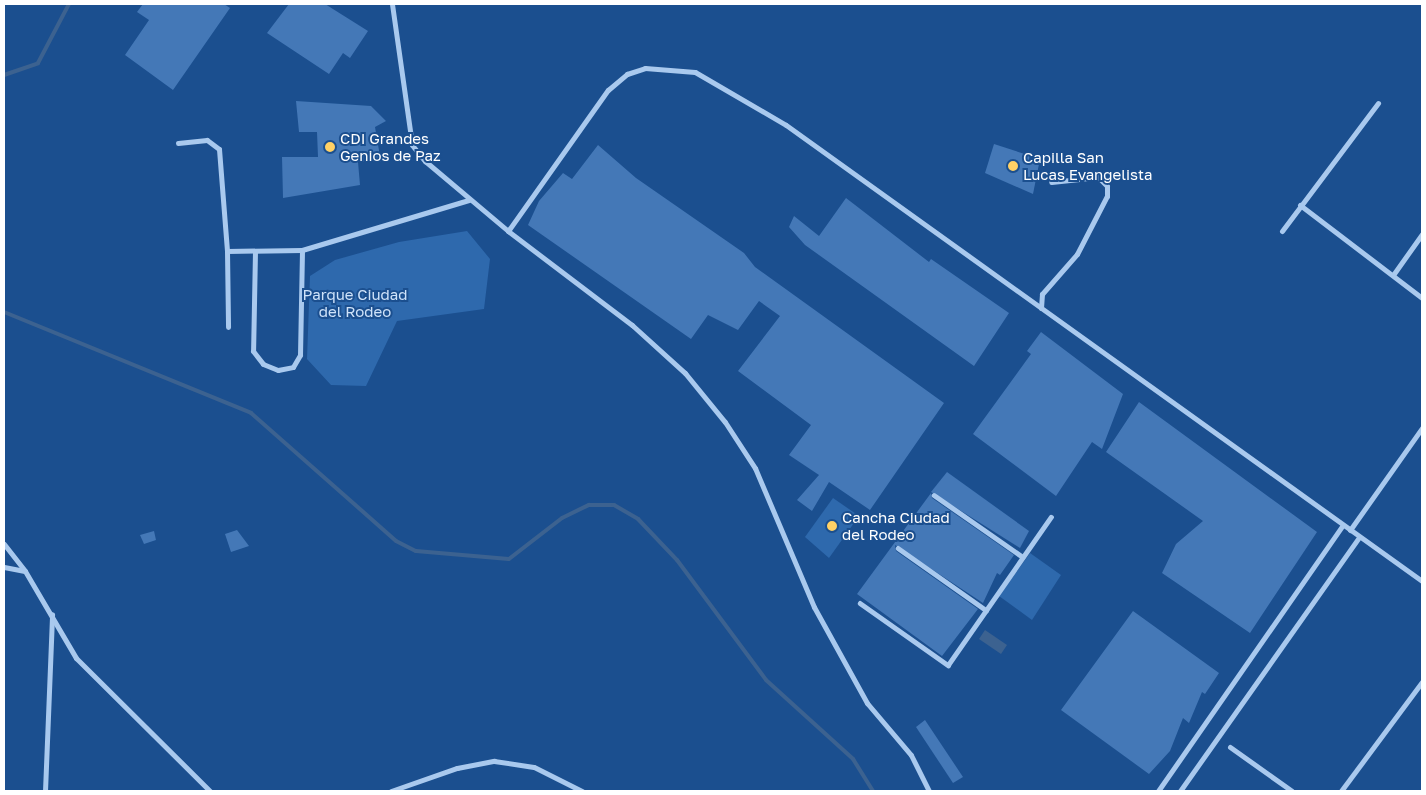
<!DOCTYPE html>
<style>
body{margin:0}
#map{position:relative;width:1426px;height:795px;overflow:hidden;background:#1b4f8f;font-family:"Golos Text",sans-serif}
div>[style]{position:absolute}
.green>*{inset:0;background:#2e69ad}
.water>*{inset:0;background:#3c6290}
.stream>*{height:4px;margin:-2px;padding:0 2px;transform-origin:2px;border-radius:2px;background:#3c6290}
.building>*{inset:0;background:#4478b7}
.pedestrian>*{height:4.5px;margin:-2.25px;padding:0 2.25px;transform-origin:2.25px;border-radius:2.25px;background:#a9c9ee}
.minor>*{height:5px;margin:-2.5px;padding:0 2.5px;transform-origin:2.5px;border-radius:2.5px;background:#a9c9ee}
.dots>*{width:14px;height:14px;translate:-50% -50%;box-sizing:border-box;border:2px solid #1b4f8f;border-radius:50%}
span{translate:-50% -50%;white-space:nowrap;text-align:center;line-height:1.15;-webkit-text-stroke:4px #1b4f8f;paint-order:stroke}
.poi-label{font-size:15px;color:#fff}
.left{translate:0 -50%;text-align:left}
.park-label{font-size:15px;color:#cfe3fa}
.frame{position:absolute;inset:0;border:5px solid #fff;pointer-events:none}
</style>
<div id="map">
<div class="green">
<div style="clip-path:polygon(467px 231px,490px 259px,484px 309px,397px 321px,366px 386px,331px 385px,307px 359px,310px 276px,335px 260px,399px 242px)"></div>
<div style="clip-path:polygon(833px 498px,859px 516px,829px 558px,805px 537px)"></div>
<div style="clip-path:polygon(1030px 553px,1061px 575px,1032px 620px,999px 596px)"></div>
</div>
<div class="water">
<div style="clip-path:polygon(985px 630px,1007px 645px,1001px 654px,979px 639px)"></div>
</div>
<div class="stream">
<div style="left:4px;top:75px;width:36px;rotate:-19deg"></div>
<div style="left:38px;top:63px;width:67px;rotate:-62.3deg"></div>
<div style="left:4px;top:312px;width:267px;rotate:22.2deg"></div>
<div style="left:251px;top:413px;width:193px;rotate:41.4deg"></div>
<div style="left:396px;top:541px;width:22px;rotate:27deg"></div>
<div style="left:416px;top:551px;width:93px;rotate:4.9deg"></div>
<div style="left:509px;top:559px;width:67px;rotate:-37.7deg"></div>
<div style="left:562px;top:518px;width:30px;rotate:-26deg"></div>
<div style="left:589px;top:505px;width:25px"></div>
<div style="left:614px;top:505px;width:28px;rotate:30deg"></div>
<div style="left:638px;top:519px;width:57px;rotate:46.4deg"></div>
<div style="left:677px;top:560px;width:149px;rotate:53.4deg"></div>
<div style="left:766px;top:680px;width:118px;rotate:42.2deg"></div>
<div style="left:853px;top:759px;width:38px;rotate:58deg"></div>
</div>
<div class="building">
<div style="clip-path:polygon(143px 4px,224px 4px,230px 8px,173px 90px,125px 55px,149px 20px,137px 12px)"></div>
<div style="clip-path:polygon(289px 4px,325px 4px,368px 31px,350px 58px,343px 53px,329px 74px,267px 33px)"></div>
<div style="clip-path:polygon(296px 101px,371px 106px,386px 121px,375px 127px,381px 162px,358px 162px,360px 185px,283px 198px,282px 157px,318px 157px,317px 132px,299px 132px)"></div>
<div style="clip-path:polygon(994px 144px,1040px 159px,1033px 194px,985px 173px)"></div>
<div style="clip-path:polygon(598px 145px,636px 178px,744px 253px,755px 267px,944px 403px,870px 510px,829px 482px,812px 511px,797px 500px,819px 475px,789px 455px,811px 425px,738px 371px,780px 316px,759px 301px,738px 330px,708px 315px,691px 339px,528px 225px,539px 201px,563px 173px,572px 179px)"></div>
<div style="clip-path:polygon(846px 198px,929px 262px,931px 259px,1009px 313px,974px 366px,805px 245px,789px 227px,794px 216px,819px 236px)"></div>
<div style="clip-path:polygon(1041px 332px,1123px 394px,1102px 449px,1092px 442px,1056px 496px,973px 434px,1031px 354px,1027px 351px)"></div>
<div style="clip-path:polygon(1139px 402px,1317px 532px,1250px 633px,1162px 573px,1176px 544px,1203px 521px,1106px 452px)"></div>
<div style="clip-path:polygon(947px 472px,1029px 531px,1020px 548px,931px 492px)"></div>
<div style="clip-path:polygon(931px 493px,932px 498px,1014px 555px,1000px 575px,997px 573px,983px 603px,895px 545px,896px 551px,978px 609px,942px 656px,857px 594px)"></div>
<div style="clip-path:polygon(237px 530px,249px 546px,231px 552px,225px 534px)"></div>
<div style="clip-path:polygon(154px 531px,156px 540px,144px 544px,140px 535px)"></div>
<div style="clip-path:polygon(1133px 611px,1219px 673px,1205px 694px,1202px 692px,1189px 723px,1183px 718px,1170px 751px,1149px 774px,1061px 710px)"></div>
<div style="clip-path:polygon(925px 720px,963px 777px,953px 783px,916px 727px)"></div>
</div>
<div class="pedestrian">
<div style="left:934px;top:495px;width:108px;rotate:34.9deg"></div>
<div style="left:898px;top:548px;width:108px;rotate:35.2deg"></div>
<div style="left:860px;top:603px;width:108px;rotate:35.2deg"></div>
<div style="left:948px;top:665px;width:180px;rotate:-55.2deg"></div>
</div>
<div class="minor">
<div style="left:392px;top:4px;width:142px;rotate:81.9deg"></div>
<div style="left:412px;top:145px;width:21px;rotate:51deg"></div>
<div style="left:425px;top:161px;width:109px;rotate:40.1deg"></div>
<div style="left:508px;top:231px;width:173px;rotate:-54.7deg"></div>
<div style="left:608px;top:90px;width:25px;rotate:-40deg"></div>
<div style="left:627px;top:74px;width:19px;rotate:-18deg"></div>
<div style="left:645px;top:68px;width:50px;rotate:4.6deg"></div>
<div style="left:695px;top:72px;width:105px;rotate:30.2deg"></div>
<div style="left:786px;top:125px;width:783px;rotate:35.64deg"></div>
<div style="left:178px;top:143px;width:29px;rotate:-6deg"></div>
<div style="left:207px;top:140px;width:15px;rotate:37deg"></div>
<div style="left:219px;top:149px;width:102px;rotate:85.5deg"></div>
<div style="left:227px;top:251px;width:75px;rotate:-0.8deg"></div>
<div style="left:302px;top:250px;width:174px;rotate:-16.7deg"></div>
<div style="left:1300px;top:205px;width:153px;rotate:37.3deg"></div>
<div style="left:508px;top:231px;width:156px;rotate:37.2deg"></div>
<div style="left:632px;top:325px;width:72px;rotate:42.2deg"></div>
<div style="left:685px;top:373px;width:63px;rotate:50.8deg"></div>
<div style="left:725px;top:422px;width:55px;rotate:56.9deg"></div>
<div style="left:755px;top:468px;width:151px;rotate:67deg"></div>
<div style="left:814px;top:607px;width:110px;rotate:61.1deg"></div>
<div style="left:867px;top:703px;width:68px;rotate:49.8deg"></div>
<div style="left:911px;top:755px;width:40px;rotate:63.4deg"></div>
<div style="left:1282px;top:231px;width:160px;rotate:-53.1deg"></div>
<div style="left:227px;top:251px;width:76px;rotate:89.2deg"></div>
<div style="left:255px;top:251px;width:100px;rotate:91.1deg"></div>
<div style="left:253px;top:351px;width:16px;rotate:52deg"></div>
<div style="left:263px;top:364px;width:16px;rotate:22deg"></div>
<div style="left:278px;top:370px;width:15px;rotate:-11deg"></div>
<div style="left:293px;top:367px;width:14px;rotate:-60deg"></div>
<div style="left:300px;top:355px;width:105px;rotate:-88.9deg"></div>
<div style="left:1393px;top:275px;width:50px;rotate:-54.7deg"></div>
<div style="left:1041px;top:308px;width:14px;rotate:-86deg"></div>
<div style="left:1042px;top:294px;width:53px;rotate:-48.8deg"></div>
<div style="left:1077px;top:254px;width:65px;rotate:-62.7deg"></div>
<div style="left:1107px;top:196px;width:10px;rotate:-90deg"></div>
<div style="left:1107px;top:186px;width:13px;rotate:-135deg"></div>
<div style="left:1098px;top:177px;width:47px;rotate:173.9deg"></div>
<div style="left:1350px;top:530px;width:125px;rotate:-54.8deg"></div>
<div style="left:4px;top:544px;width:34px;rotate:52deg"></div>
<div style="left:25px;top:571px;width:101px;rotate:59.6deg"></div>
<div style="left:76px;top:658px;width:189px;rotate:44.8deg"></div>
<div style="left:4px;top:567px;width:21px;rotate:11deg"></div>
<div style="left:1230px;top:747px;width:76px;rotate:35.4deg"></div>
<div style="left:45px;top:791px;width:177px;rotate:-87.7deg"></div>
<div style="left:391px;top:791px;width:70px;rotate:-19.2deg"></div>
<div style="left:457px;top:768px;width:38px;rotate:-11deg"></div>
<div style="left:494px;top:761px;width:40px;rotate:8.5deg"></div>
<div style="left:534px;top:767px;width:54px;rotate:26.6deg"></div>
<div style="left:1158px;top:791px;width:324px;rotate:-55.2deg"></div>
<div style="left:1180px;top:791px;width:311px;rotate:-54.8deg"></div>
<div style="left:1341px;top:791px;width:136px;rotate:-53.4deg"></div>
</div>
<div class="dots">
<div style="left:330px;top:147px;background:#ffd166"></div>
<div style="left:1013px;top:166px;background:#ffd166"></div>
<div style="left:832px;top:526px;background:#ffd166"></div>
</div>
<div class="poi-label">
<span class="left" style="left:340px;top:147px">CDI Grandes<br>Genios de Paz</span>
<span class="left" style="left:1023px;top:166px">Capilla San<br>Lucas Evangelista</span>
<span class="left" style="left:842px;top:526px">Cancha Ciudad<br>del Rodeo</span>
</div>
<div class="park-label">
<span style="left:355px;top:303px">Parque Ciudad<br>del Rodeo</span>
</div>
<div class="frame"></div>
</div>
